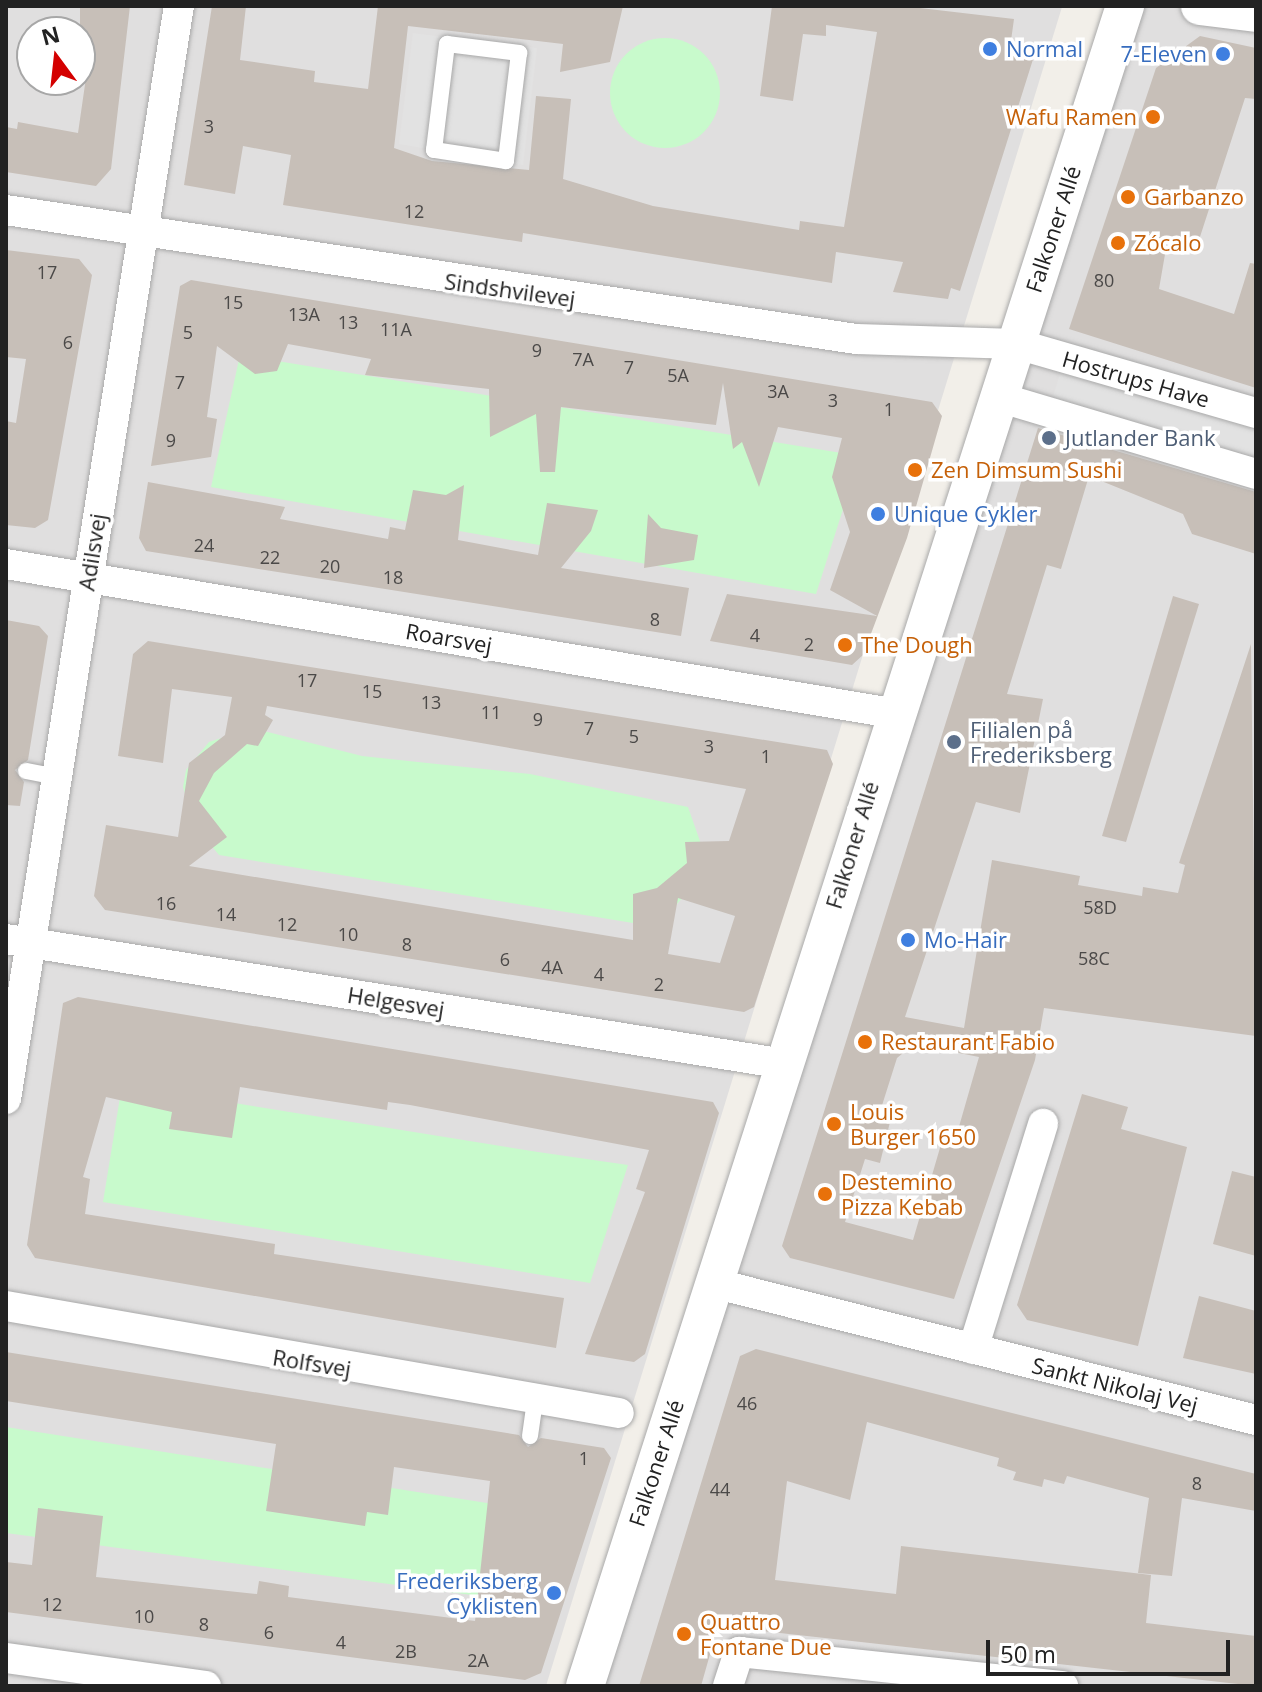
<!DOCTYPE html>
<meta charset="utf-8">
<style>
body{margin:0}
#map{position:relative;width:1262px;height:1692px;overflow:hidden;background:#f2efe9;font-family:"Open Sans",sans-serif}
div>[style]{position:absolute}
.residential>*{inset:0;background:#e0dfdf}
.park>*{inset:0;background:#c8facc}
.round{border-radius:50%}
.parking>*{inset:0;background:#e2e2e2}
.building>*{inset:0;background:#c7bfb8}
.roads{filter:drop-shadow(0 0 2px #a9a9a9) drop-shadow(0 0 2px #a9a9a9)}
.service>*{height:16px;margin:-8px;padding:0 8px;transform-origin:8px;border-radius:8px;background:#fff}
.minor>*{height:30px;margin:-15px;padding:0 15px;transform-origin:15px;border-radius:15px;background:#fff}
.tertiary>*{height:38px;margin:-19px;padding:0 19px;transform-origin:19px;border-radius:19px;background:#fff}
.dots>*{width:22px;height:22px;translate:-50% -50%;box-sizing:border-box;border:4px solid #fff;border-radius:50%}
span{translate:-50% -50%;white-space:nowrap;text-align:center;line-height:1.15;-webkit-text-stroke:7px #fff;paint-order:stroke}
.number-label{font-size:18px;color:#4b4948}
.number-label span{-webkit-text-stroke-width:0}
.shop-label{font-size:22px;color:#366cbe}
.left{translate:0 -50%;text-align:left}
.right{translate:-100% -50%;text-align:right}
.food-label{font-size:22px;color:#c56008}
.street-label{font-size:22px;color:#222}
.service-label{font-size:22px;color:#4e5e75}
.frame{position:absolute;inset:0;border:8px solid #222;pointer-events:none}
.north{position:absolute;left:16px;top:16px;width:80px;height:80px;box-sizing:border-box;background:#fff;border:2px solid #a7a7a7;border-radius:50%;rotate:345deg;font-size:22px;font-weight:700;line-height:32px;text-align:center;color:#222}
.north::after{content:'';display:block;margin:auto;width:28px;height:36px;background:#d40000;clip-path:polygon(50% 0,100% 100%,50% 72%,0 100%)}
.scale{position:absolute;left:986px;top:1640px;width:244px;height:36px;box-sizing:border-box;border:4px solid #222;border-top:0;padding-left:10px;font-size:24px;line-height:28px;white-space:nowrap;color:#222;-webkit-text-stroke:6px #fff;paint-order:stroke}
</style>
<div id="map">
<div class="residential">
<div style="clip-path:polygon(evenodd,6px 6px,1062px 7px,546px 1686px,6px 1686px,6px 6px,32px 32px,80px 32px,80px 80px,32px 80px,32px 32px)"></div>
<div style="clip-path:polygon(1142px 6px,1256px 6px,1256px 1686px,601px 1686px)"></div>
</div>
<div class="park">
<div class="round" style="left:610px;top:38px;width:110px;height:110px"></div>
<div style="clip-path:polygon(240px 355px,860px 456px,816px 594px,211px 487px)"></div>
<div style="clip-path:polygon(252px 728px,362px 756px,530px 774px,688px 807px,701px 844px,694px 885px,669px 913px,633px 923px,219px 855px,195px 826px,183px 787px,186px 770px,209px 742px)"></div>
<div style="clip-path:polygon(122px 1085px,538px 1152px,628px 1165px,590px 1283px,103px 1202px)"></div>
<div style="clip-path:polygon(6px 1427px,506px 1506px,494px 1598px,6px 1533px)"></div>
</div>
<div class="parking">
<div style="clip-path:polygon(413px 33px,537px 48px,523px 165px,399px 144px)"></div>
<div style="clip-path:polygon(1069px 345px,1256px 403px,1256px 481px,1047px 416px)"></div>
</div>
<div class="building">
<div style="clip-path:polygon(80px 6px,130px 6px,111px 169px,96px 186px,6px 172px,6px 127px,17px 129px,18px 122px,78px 133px,90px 50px,80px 48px)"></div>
<div style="clip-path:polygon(212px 6px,246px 6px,240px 60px,315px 71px,314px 82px,368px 89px,378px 6px,623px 6px,610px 62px,560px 72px,563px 44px,408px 26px,394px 148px,432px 161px,529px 170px,536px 96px,571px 99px,563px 179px,653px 206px,799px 230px,800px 221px,844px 227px,877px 32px,826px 25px,826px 36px,803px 34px,793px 101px,760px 96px,772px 6px,903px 6px,1014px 19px,1010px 48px,1035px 53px,960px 291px,951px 288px,948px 299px,893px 292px,903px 262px,836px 252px,832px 283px,523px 233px,522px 242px,283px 205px,291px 155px,243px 146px,235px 194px,184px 185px)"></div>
<div style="clip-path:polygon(1200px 36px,1256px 48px,1256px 99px,1245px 98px,1198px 243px,1168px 237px,1159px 289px,1234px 314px,1250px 263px,1256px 264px,1256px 388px,1069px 329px,1156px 68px)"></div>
<div style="clip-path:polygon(6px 250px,79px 259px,92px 275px,48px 520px,35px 528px,6px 525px,6px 421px,16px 423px,26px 359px,6px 357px)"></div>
<div style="clip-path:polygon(191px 280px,932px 402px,942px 416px,907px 538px,863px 655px,852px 665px,710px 641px,727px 594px,877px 616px,830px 590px,850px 532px,832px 477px,842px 438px,778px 427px,759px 487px,742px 442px,733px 449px,723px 383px,716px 425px,561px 407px,555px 472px,540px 472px,536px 414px,490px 437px,489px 389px,365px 375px,371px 359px,288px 344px,277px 371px,255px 374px,217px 346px,207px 417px,217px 419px,211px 457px,151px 466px,180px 286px)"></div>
<div style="clip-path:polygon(evenodd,1038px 428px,1256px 492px,1256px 554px,1192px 534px,1183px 514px,1089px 476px,1061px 569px,1047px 565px,1007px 694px,1043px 699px,1020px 813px,976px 802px,905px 1017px,964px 1028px,992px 860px,1080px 876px,1078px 885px,1142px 896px,1143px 887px,1178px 893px,1185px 865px,1179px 863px,1251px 644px,1256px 1036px,1044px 1008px,1035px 1060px,954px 1299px,790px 1258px,782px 1246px,1038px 428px,914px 1044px,979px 1057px,954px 1144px,942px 1141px,913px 1240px,845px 1222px,865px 1159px,880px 1163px,890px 1122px,878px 1118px,897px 1058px,914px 1044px)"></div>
<div style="clip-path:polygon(148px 482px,285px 507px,280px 519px,388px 539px,390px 527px,405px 530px,413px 490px,446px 495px,464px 485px,458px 540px,538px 555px,547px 503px,598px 510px,591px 531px,561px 568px,689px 588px,681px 636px,146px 551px,139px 538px)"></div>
<div style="clip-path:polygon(648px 514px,661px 528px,698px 535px,694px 560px,644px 568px)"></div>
<div style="clip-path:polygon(1173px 596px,1199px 604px,1126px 842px,1102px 836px)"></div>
<div style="clip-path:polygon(6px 620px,39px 626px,48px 636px,28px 760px,15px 770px,24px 782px,20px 806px,6px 805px)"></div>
<div style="clip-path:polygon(evenodd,148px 641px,827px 750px,833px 764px,754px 1007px,744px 1012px,105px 910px,94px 896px,106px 825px,178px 837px,189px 763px,225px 735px,232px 697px,172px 689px,163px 763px,118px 756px,133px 654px,148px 641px,267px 706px,746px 789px,729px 841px,685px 842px,687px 863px,657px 888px,633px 894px,633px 940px,189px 866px,227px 837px,199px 801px,214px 773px,247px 744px,258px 746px,273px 720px,265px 715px,267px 706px,148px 641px,678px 898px,735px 916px,720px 963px,668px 954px,678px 898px)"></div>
<div style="clip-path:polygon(78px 997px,713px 1102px,719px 1113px,645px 1354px,634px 1362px,585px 1354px,645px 1192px,636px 1189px,649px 1150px,410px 1105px,388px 1102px,387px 1110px,240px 1087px,232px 1138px,169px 1129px,172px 1112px,106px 1097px,83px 1177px,90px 1179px,85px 1214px,275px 1244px,274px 1254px,564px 1298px,556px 1348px,35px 1258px,27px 1245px,63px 1003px)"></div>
<div style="clip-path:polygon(1082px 1094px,1128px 1107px,1121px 1129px,1187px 1147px,1138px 1346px,1027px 1320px,1017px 1305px)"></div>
<div style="clip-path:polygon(1232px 1171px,1256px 1177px,1256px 1256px,1213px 1244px)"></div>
<div style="clip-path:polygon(1199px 1296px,1256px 1311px,1256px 1374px,1183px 1358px)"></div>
<div style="clip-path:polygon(756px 1349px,1256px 1474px,1256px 1511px,1182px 1498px,1172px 1576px,1138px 1573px,1149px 1498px,1067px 1476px,1064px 1484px,1044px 1479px,1042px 1487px,1013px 1480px,1016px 1472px,997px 1466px,999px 1458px,867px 1422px,850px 1500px,787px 1481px,775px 1580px,896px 1594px,901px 1546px,1151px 1575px,1146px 1623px,1256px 1636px,1256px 1686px,718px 1626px,701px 1686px,639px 1686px,740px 1356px)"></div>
<div style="clip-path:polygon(6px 1352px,519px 1435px,528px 1447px,541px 1438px,604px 1448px,611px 1458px,541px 1673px,525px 1680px,6px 1612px,6px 1562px,32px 1565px,38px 1508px,103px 1516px,96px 1577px,257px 1594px,259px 1581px,289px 1586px,288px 1597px,475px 1621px,490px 1481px,394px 1467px,388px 1515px,367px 1512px,365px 1526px,266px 1511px,276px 1444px,6px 1401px)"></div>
</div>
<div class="roads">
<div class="service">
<div style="left:447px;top:44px;width:73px;rotate:7.1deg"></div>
<div style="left:519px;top:53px;width:109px;rotate:96.9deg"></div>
<div style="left:506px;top:161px;width:73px;rotate:-171.3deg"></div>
<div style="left:434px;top:150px;width:107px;rotate:-83deg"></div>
<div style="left:26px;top:771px;width:32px;rotate:11deg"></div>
<div style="left:530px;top:1436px;width:35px;rotate:-82deg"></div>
</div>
<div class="minor">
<div style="left:6px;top:210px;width:860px;rotate:8.63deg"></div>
<div style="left:856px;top:339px;width:161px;rotate:1.8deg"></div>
<div style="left:1017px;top:344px;width:249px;rotate:16.1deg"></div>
<div style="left:998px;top:397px;width:269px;rotate:16.6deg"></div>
<div style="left:6px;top:564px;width:898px;rotate:9.55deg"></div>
<div style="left:6px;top:939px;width:789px;rotate:9.12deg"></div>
<div style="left:6px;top:1099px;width:1107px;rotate:-81.01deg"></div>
<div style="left:713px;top:1283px;width:560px;rotate:14.16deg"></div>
<div style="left:6px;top:1306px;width:622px;rotate:9.9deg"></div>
<div style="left:973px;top:1349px;width:236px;rotate:-72.7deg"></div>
<div style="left:6px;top:1658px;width:202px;rotate:8deg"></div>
<div style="left:728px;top:1686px;width:36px;rotate:-72deg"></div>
<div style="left:739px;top:1652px;width:326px;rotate:6deg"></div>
</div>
<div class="tertiary">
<div style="left:1200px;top:6px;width:56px;rotate:7.1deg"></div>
<div style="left:585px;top:1686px;width:1765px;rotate:-72.18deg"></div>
</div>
</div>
<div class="dots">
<div style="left:990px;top:49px;background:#3f7fe0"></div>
<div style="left:1223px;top:54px;background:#3f7fe0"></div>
<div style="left:1153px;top:117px;background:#e8710a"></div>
<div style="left:1128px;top:197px;background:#e8710a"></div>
<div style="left:1118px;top:243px;background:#e8710a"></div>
<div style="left:1049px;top:438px;background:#5c6f8a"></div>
<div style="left:915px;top:470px;background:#e8710a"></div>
<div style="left:878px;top:514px;background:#3f7fe0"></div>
<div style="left:845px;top:645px;background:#e8710a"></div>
<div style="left:954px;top:742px;background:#5c6f8a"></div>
<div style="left:908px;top:940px;background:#3f7fe0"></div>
<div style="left:865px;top:1042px;background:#e8710a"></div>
<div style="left:834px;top:1124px;background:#e8710a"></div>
<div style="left:825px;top:1194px;background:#e8710a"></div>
<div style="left:554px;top:1593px;background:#3f7fe0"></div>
<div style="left:684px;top:1634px;background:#e8710a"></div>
</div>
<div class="number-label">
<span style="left:209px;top:126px">3</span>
<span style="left:414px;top:211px">12</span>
<span style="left:47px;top:272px">17</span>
<span style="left:1104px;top:280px">80</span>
<span style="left:233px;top:302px">15</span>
<span style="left:304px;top:314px">13A</span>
<span style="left:348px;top:322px">13</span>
<span style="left:396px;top:329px">11A</span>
<span style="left:188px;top:332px">5</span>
<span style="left:68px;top:342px">6</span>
<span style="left:537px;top:350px">9</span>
<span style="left:583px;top:359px">7A</span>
<span style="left:629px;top:367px">7</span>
<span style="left:678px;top:375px">5A</span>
<span style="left:180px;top:382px">7</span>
<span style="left:778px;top:391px">3A</span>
<span style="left:833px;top:400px">3</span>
<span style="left:889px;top:409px">1</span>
<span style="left:171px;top:440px">9</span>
<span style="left:204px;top:545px">24</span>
<span style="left:270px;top:557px">22</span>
<span style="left:330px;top:566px">20</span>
<span style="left:393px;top:577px">18</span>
<span style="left:655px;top:619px">8</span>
<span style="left:755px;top:635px">4</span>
<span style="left:809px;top:644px">2</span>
<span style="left:307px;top:680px">17</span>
<span style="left:372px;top:691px">15</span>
<span style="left:431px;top:702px">13</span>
<span style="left:491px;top:712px">11</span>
<span style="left:538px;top:719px">9</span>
<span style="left:589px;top:728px">7</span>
<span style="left:634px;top:736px">5</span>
<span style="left:709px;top:746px">3</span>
<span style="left:766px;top:756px">1</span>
<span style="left:166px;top:903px">16</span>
<span style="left:1100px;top:907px">58D</span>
<span style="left:226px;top:914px">14</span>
<span style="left:287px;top:924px">12</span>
<span style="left:348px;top:934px">10</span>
<span style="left:407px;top:944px">8</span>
<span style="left:1094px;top:958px">58C</span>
<span style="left:505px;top:959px">6</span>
<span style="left:552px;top:967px">4A</span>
<span style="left:599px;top:974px">4</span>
<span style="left:659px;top:984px">2</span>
<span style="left:747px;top:1403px">46</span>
<span style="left:584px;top:1458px">1</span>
<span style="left:1197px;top:1483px">8</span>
<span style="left:720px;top:1489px">44</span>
<span style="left:52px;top:1604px">12</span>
<span style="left:144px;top:1616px">10</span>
<span style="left:204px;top:1624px">8</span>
<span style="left:269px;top:1632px">6</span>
<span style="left:341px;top:1642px">4</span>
<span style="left:406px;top:1651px">2B</span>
<span style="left:478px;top:1660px">2A</span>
</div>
<div class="shop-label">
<span class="left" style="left:1006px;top:49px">Normal</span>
<span class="right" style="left:1207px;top:54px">7-Eleven</span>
<span class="left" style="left:894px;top:514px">Unique Cykler</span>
<span class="left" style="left:924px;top:940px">Mo-Hair</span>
<span class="right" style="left:538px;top:1593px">Frederiksberg<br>Cyklisten</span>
</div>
<div class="food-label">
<span class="right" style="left:1137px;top:117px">Wafu Ramen</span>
<span class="left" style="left:1144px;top:197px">Garbanzo</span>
<span class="left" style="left:1134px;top:243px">Zócalo</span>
<span class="left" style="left:931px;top:470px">Zen Dimsum Sushi</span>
<span class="left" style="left:861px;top:645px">The Dough</span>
<span class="left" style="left:881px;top:1042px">Restaurant Fabio</span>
<span class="left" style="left:850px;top:1124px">Louis<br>Burger 1650</span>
<span class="left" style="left:841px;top:1194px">Destemino<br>Pizza Kebab</span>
<span class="left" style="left:700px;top:1634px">Quattro<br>Fontane Due</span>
</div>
<div class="street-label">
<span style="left:1053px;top:229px;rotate:-72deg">Falkoner Allé</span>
<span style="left:510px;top:290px;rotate:8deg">Sindshvilevej</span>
<span style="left:1136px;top:379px;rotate:16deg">Hostrups Have</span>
<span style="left:92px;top:552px;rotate:-81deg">Adilsvej</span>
<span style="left:449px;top:638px;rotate:10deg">Roarsvej</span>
<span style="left:852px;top:845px;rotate:-73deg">Falkoner Allé</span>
<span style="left:396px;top:1002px;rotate:9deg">Helgesvej</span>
<span style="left:312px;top:1363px;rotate:9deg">Rolfsvej</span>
<span style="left:1115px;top:1385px;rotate:14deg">Sankt Nikolaj Vej</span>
<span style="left:656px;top:1463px;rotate:-72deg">Falkoner Allé</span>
</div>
<div class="service-label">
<span class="left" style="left:1065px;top:438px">Jutlander Bank</span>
<span class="left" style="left:970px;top:742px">Filialen på<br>Frederiksberg</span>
</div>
<div class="frame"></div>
<div class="north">N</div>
<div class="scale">50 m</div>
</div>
